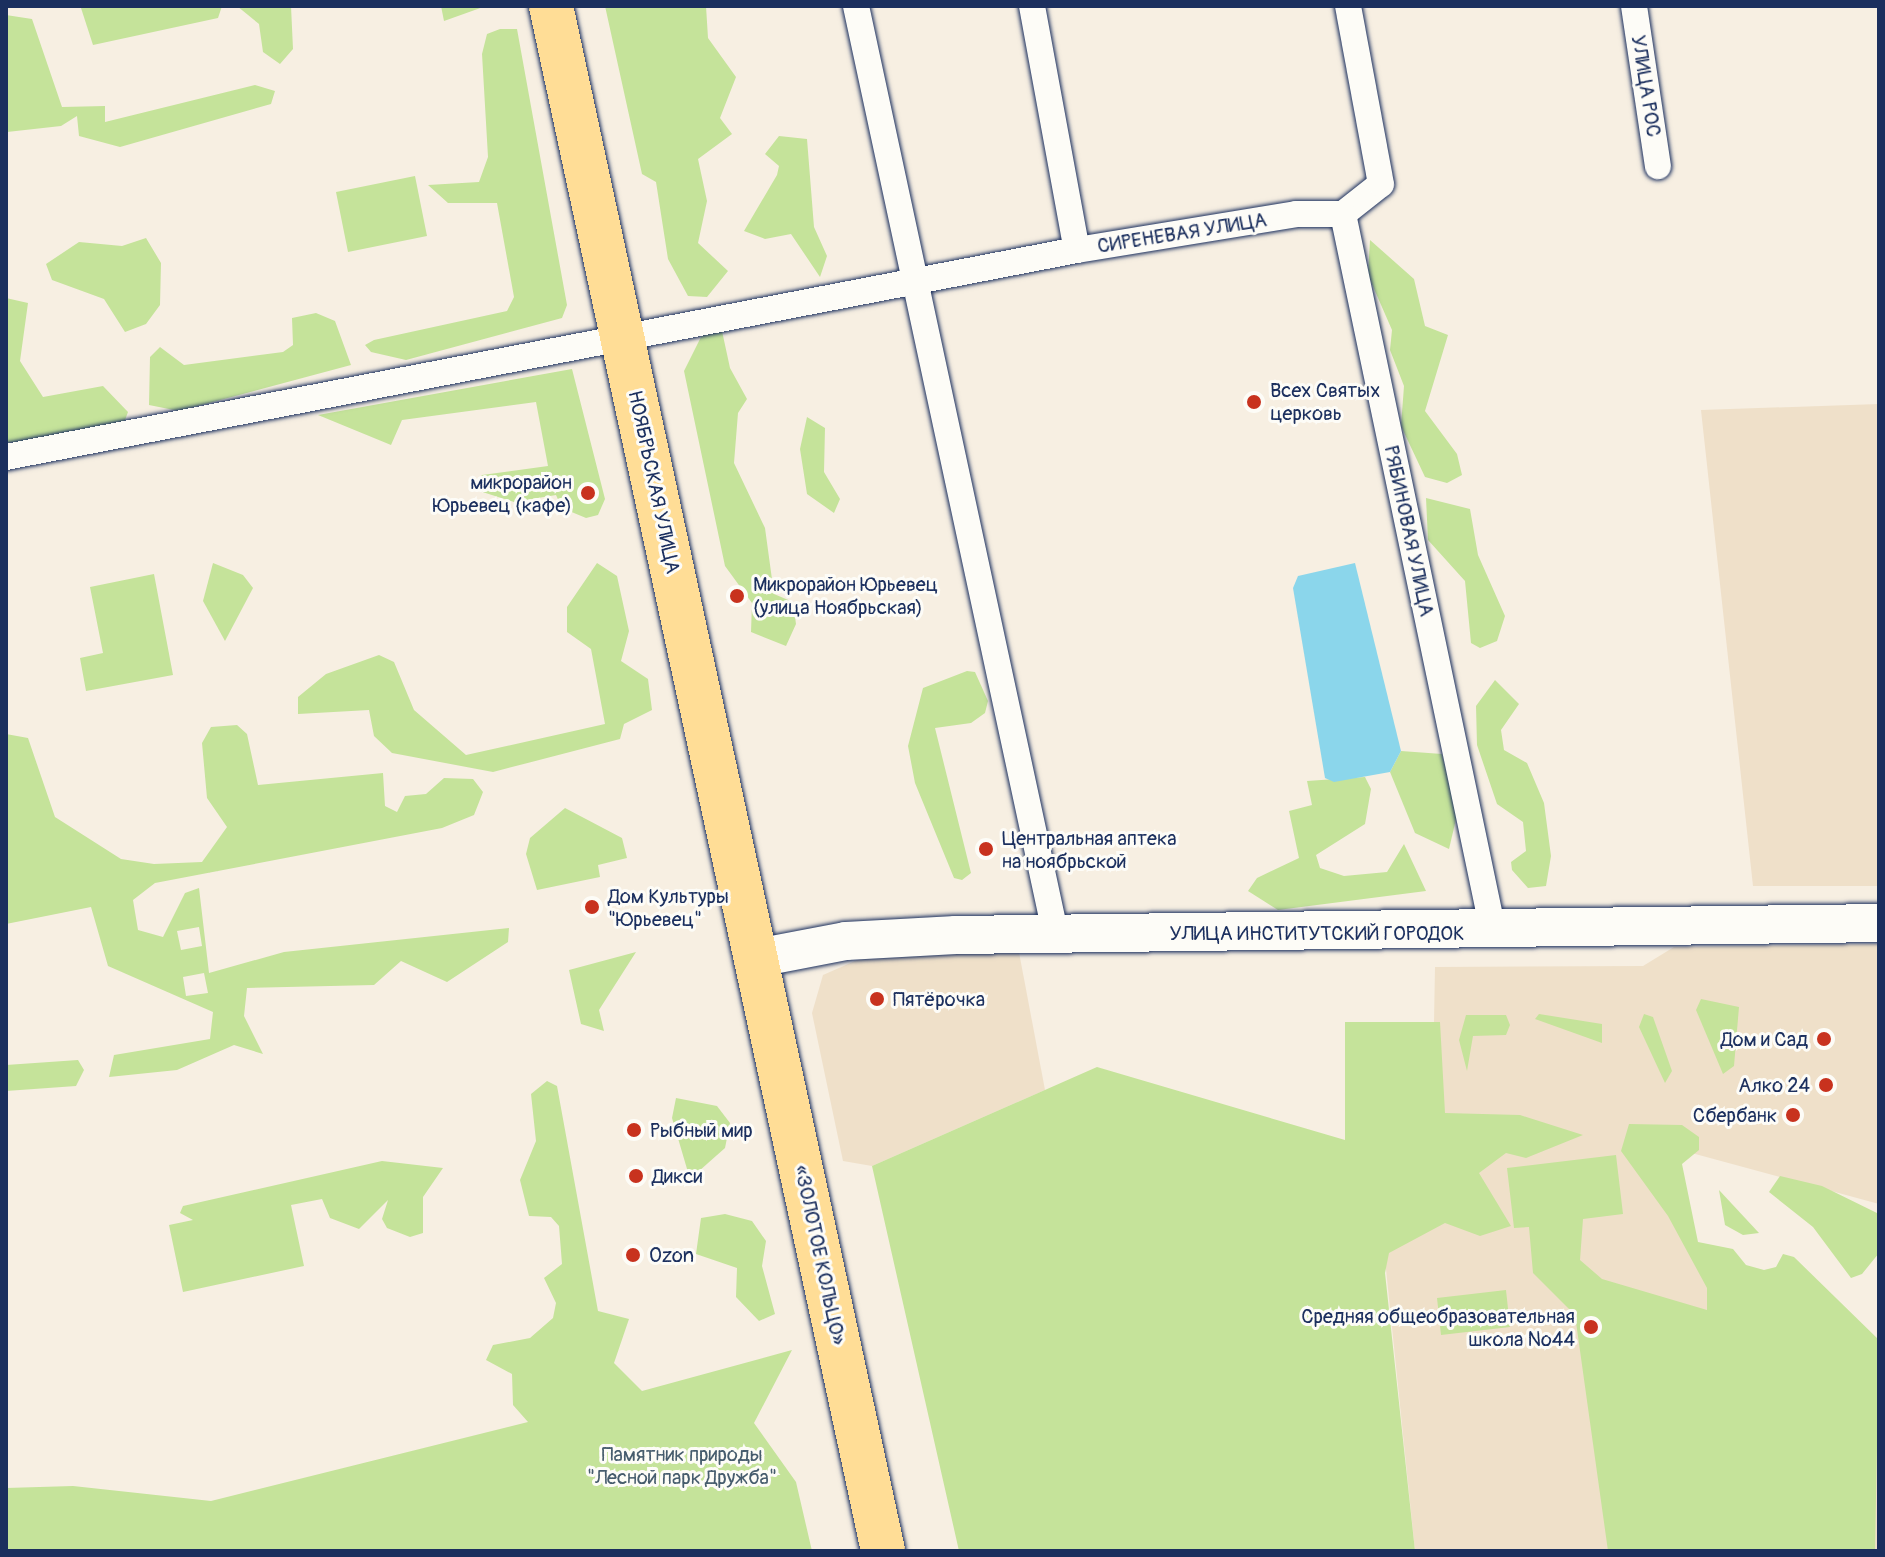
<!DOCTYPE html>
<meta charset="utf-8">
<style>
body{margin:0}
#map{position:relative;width:1885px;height:1557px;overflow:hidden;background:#f7efe2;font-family:Pangolin,sans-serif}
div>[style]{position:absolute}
.built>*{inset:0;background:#efe0c9}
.green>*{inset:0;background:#c5e39a}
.water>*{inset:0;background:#8bd6eb}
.roads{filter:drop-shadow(0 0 2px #1b2f5e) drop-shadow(0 0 2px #1b2f5e)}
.street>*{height:26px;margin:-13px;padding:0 13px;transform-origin:13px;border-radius:13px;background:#fdfcf7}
.secondary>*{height:38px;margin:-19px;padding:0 19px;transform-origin:19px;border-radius:19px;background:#fdfcf7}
.highway>*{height:44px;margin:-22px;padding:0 22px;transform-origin:22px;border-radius:22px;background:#ffdd96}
.dots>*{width:22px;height:22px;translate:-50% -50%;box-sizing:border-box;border:4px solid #fdfcf7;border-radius:50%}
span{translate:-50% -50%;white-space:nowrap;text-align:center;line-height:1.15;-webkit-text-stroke:6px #fdfcf7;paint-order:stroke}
.street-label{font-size:20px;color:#1b2f5e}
.poi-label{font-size:20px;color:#1b2f5e}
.left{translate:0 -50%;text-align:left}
.right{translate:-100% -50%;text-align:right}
.park-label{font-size:20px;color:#465c6d}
.frame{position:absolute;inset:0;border:8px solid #1b2f5e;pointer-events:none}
</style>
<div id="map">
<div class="built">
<div style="clip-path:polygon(1879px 404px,1879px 886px,1753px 886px,1701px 410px)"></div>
<div style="clip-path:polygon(1879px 944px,1879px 1204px,1640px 1139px,1729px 1309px,1879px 1353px,1879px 1551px,1415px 1551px,1372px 1133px,1432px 1133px,1435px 967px,1643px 966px,1674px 947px)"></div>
<div style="clip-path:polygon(1018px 947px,1045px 1090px,872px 1166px,843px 1161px,812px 1013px,823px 975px,864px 957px)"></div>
</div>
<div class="green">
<div style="clip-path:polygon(222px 6px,218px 18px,93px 45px,81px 8px)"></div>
<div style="clip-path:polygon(237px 6px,291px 6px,293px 49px,280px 64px,263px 52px,259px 24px)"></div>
<div style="clip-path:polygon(441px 6px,486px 6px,444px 21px)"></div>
<div style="clip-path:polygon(605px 6px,706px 6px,708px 38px,736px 77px,720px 118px,732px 134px,698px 159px,707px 201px,698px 243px,728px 271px,707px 297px,688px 296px,668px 259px,656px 182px,642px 174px)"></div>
<div style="clip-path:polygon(6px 15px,32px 19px,62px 107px,105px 106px,105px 122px,255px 85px,275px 91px,271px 104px,120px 147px,79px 136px,77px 116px,61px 126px,7px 132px)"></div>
<div style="clip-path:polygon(500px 29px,517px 29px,567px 305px,562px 318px,406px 360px,371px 352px,365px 345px,374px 340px,507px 311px,514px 297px,497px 203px,448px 203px,428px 185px,479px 182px,488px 157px,482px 54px,487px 34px)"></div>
<div style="clip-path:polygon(779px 136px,807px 139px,814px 227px,827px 256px,820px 277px,791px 234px,765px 239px,744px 231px,777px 175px,779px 166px,765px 154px)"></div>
<div style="clip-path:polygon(415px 176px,427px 236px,348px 252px,336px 192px)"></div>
<div style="clip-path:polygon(146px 238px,161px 263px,160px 305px,146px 324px,125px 332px,104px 299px,52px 280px,46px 264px,79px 242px,122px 246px)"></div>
<div style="clip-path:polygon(1370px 240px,1414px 279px,1425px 326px,1448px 335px,1425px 411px,1457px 454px,1462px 475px,1447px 483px,1425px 477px,1401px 426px,1404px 386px,1390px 350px,1392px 330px,1368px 275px)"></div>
<div style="clip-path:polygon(6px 298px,28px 303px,20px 361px,43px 397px,103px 386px,128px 412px,121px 431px,6px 443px)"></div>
<div style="clip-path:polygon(316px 313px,335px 321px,351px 365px,179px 411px,149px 405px,150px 357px,160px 347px,184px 365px,283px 352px,293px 345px,292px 318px)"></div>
<div style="clip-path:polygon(705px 329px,722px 331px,730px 368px,747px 399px,738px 413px,734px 463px,765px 528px,774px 594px,793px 602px,796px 624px,786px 646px,751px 632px,752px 603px,725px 566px,684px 371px)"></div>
<div style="clip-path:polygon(572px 369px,605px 499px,598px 515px,586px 518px,562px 508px,556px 495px,514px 502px,473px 489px,482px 475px,548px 466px,536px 402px,402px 420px,391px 445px,318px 415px)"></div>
<div style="clip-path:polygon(807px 417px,825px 428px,824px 472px,840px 499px,834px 513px,807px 494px,800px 449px)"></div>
<div style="clip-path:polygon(1426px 498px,1470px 509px,1478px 555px,1505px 616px,1497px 641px,1480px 648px,1471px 643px,1465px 581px,1428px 540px)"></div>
<div style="clip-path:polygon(213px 563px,243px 575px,253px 588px,225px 641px,203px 601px)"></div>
<div style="clip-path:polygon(597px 563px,617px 576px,629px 631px,621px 661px,648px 679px,652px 710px,624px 724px,620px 739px,493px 772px,392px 753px,374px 736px,369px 710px,298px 714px,298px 697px,326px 674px,379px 655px,394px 662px,414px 710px,466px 755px,605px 724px,591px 649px,567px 632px,567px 607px)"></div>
<div style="clip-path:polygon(154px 574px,173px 675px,86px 691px,80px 658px,103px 653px,90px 587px)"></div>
<div style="clip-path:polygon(967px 671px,975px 672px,988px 701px,985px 713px,971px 723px,935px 728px,971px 873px,962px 880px,954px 878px,915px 783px,908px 746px,923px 688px)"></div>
<div style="clip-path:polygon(1495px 680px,1519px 704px,1501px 730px,1504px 750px,1527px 763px,1544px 803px,1551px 856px,1546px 886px,1528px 888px,1512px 870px,1511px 862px,1526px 851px,1523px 822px,1497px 804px,1477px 745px,1476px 706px)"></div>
<div style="clip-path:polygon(evenodd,237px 725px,247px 734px,258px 785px,383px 773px,385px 806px,397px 812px,405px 796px,426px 794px,444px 778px,473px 779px,483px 792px,474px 815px,442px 828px,155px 883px,133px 900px,138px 930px,163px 937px,185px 893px,199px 888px,209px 973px,284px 952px,509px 928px,508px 942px,447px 982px,401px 961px,374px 985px,247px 988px,244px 1016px,263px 1054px,234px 1045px,177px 1070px,109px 1077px,114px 1055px,210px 1039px,213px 1012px,108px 966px,91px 907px,6px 924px,6px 734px,28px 738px,55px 817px,121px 859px,154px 864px,202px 862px,227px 827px,207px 798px,202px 743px,211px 727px,237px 725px,199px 927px,202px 946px,181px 950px,177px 931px,199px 927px,237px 725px,204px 973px,208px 993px,186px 996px,183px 977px,204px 973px)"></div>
<div style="clip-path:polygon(1401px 751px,1442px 754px,1457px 815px,1449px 849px,1415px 833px,1390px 772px)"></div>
<div style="clip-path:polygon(1365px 777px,1371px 789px,1365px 824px,1316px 855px,1320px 868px,1344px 876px,1387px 872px,1404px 844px,1426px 891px,1278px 910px,1248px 891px,1257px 878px,1299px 858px,1289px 811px,1312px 805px,1307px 781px)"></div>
<div style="clip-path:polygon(565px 808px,622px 838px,627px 858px,598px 865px,600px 877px,537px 890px,526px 854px,530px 838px)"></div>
<div style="clip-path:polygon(636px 952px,599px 1010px,604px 1031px,581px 1024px,569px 970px)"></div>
<div style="clip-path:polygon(1701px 999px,1739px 1007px,1734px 1066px,1723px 1074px,1696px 1010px)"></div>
<div style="clip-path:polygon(1539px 1014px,1602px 1024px,1602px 1043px,1535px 1019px)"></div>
<div style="clip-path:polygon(1644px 1014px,1653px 1017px,1672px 1071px,1665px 1083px,1639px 1027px)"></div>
<div style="clip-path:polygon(1466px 1015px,1506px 1015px,1510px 1025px,1506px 1035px,1473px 1036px,1467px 1071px,1459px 1040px)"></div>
<div style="clip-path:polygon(1345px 1022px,1440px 1022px,1445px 1113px,1520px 1115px,1583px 1135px,1526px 1158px,1506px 1153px,1479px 1173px,1511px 1226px,1480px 1236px,1445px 1223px,1389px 1253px,1385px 1273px,1415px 1551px,959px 1551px,872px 1166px,1097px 1067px,1345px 1140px)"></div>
<div style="clip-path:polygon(78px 1060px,84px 1070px,76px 1086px,6px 1091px,6px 1065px)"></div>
<div style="clip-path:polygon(547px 1081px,557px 1086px,598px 1311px,629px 1319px,614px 1363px,642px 1391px,792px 1350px,754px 1423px,796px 1482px,812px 1551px,6px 1551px,6px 1488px,73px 1486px,211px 1501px,528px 1422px,513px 1405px,512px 1374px,486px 1360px,493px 1345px,530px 1338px,553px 1318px,556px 1303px,544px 1278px,562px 1264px,559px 1226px,551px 1217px,529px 1216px,520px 1180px,536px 1141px,531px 1094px)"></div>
<div style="clip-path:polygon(676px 1098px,717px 1106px,730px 1123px,725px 1148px,690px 1179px,672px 1118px)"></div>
<div style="clip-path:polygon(1629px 1124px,1682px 1125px,1699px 1137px,1699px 1150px,1682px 1164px,1698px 1242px,1733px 1249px,1746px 1265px,1764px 1270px,1776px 1267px,1783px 1254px,1794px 1257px,1879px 1340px,1875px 1551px,1608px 1551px,1575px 1315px,1533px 1273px,1529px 1227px,1514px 1228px,1507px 1168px,1616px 1155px,1623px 1214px,1583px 1219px,1580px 1260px,1602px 1279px,1707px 1310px,1707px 1288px,1668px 1216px,1621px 1151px)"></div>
<div style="clip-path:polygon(382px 1161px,443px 1168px,423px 1197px,423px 1233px,410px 1237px,387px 1228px,382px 1219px,388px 1200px,359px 1229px,330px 1218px,322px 1199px,291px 1205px,304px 1266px,183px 1292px,169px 1225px,193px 1220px,180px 1213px,183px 1206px)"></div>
<div style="clip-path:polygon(1780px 1176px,1822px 1186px,1879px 1214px,1879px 1253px,1862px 1274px,1851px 1278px,1813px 1227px,1769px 1192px)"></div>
<div style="clip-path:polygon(1719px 1190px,1759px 1233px,1743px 1235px,1725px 1225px)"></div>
<div style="clip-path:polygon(725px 1214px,752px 1221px,766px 1241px,762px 1266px,775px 1314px,759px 1321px,736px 1297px,737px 1268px,696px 1254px,701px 1218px)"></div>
<div style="clip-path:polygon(1506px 1290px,1510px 1327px,1441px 1335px,1437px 1298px)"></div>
</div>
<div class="water">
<div style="clip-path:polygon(1355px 563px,1401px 751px,1390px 772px,1334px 782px,1325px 778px,1293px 588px,1298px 576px)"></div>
</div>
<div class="roads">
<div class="street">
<div style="left:856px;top:6px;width:947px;rotate:77.87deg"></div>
<div style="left:1032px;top:6px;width:248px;rotate:79.6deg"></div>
<div style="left:1634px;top:6px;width:162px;rotate:81.5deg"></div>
<div style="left:1343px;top:214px;width:733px;rotate:78.18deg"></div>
<div style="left:1343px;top:214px;width:48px;rotate:-38.3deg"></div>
<div style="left:1381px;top:184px;width:181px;rotate:-100.5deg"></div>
<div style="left:6px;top:457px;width:1091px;rotate:-10.94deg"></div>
<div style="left:1077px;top:250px;width:222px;rotate:-9.3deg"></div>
<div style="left:1296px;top:214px;width:47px"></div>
</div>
<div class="secondary">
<div style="left:757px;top:958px;width:91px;rotate:-10.8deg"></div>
<div style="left:846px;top:941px;width:110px;rotate:-3.1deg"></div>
<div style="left:956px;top:935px;width:923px;rotate:-0.74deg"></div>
</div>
<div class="highway">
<div style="left:551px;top:6px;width:1580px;rotate:77.87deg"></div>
</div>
</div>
<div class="dots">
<div style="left:1254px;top:402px;background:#c8321e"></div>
<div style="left:588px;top:493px;background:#c8321e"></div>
<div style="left:737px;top:596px;background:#c8321e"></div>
<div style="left:986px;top:849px;background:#c8321e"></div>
<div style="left:592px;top:907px;background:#c8321e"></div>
<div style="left:877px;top:999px;background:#c8321e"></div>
<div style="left:1824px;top:1039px;background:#c8321e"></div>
<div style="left:1826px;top:1085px;background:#c8321e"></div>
<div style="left:1793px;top:1115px;background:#c8321e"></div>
<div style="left:634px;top:1130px;background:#c8321e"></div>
<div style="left:636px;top:1176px;background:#c8321e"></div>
<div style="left:633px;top:1255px;background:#c8321e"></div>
<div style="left:1591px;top:1327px;background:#c8321e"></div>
</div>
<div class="street-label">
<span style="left:1646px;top:86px;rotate:81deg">УЛИЦА РОС</span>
<span style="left:1182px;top:233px;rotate:-9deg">СИРЕНЕВАЯ УЛИЦА</span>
<span style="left:654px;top:482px;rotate:78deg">НОЯБРЬСКАЯ УЛИЦА</span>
<span style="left:1409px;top:531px;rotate:78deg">РЯБИНОВАЯ УЛИЦА</span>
<span style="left:1317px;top:933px">УЛИЦА ИНСТИТУТСКИЙ ГОРОДОК</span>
<span style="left:820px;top:1255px;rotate:78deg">«ЗОЛОТОЕ КОЛЬЦО»</span>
</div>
<div class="poi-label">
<span class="left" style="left:1270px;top:402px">Всех Святых<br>церковь</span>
<span class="right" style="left:572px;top:494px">микрорайон<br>Юрьевец (кафе)</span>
<span class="left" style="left:753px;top:596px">Микрорайон Юрьевец<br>(улица Ноябрьская)</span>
<span class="left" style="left:1002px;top:850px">Центральная аптека<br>на ноябрьской</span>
<span class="left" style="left:608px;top:908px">Дом Культуры<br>"Юрьевец"</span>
<span class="left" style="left:893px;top:999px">Пятёрочка</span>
<span class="right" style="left:1808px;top:1039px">Дом и Сад</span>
<span class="right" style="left:1810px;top:1085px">Алко 24</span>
<span class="right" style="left:1777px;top:1115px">Сбербанк</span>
<span class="left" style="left:650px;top:1130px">Рыбный мир</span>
<span class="left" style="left:652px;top:1176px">Дикси</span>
<span class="left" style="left:649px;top:1255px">Ozon</span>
<span class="right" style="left:1575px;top:1328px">Средняя общеобразовательная<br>школа №44</span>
</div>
<div class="park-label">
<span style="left:682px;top:1466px">Памятник природы<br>"Лесной парк Дружба"</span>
</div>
<div class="frame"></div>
</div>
